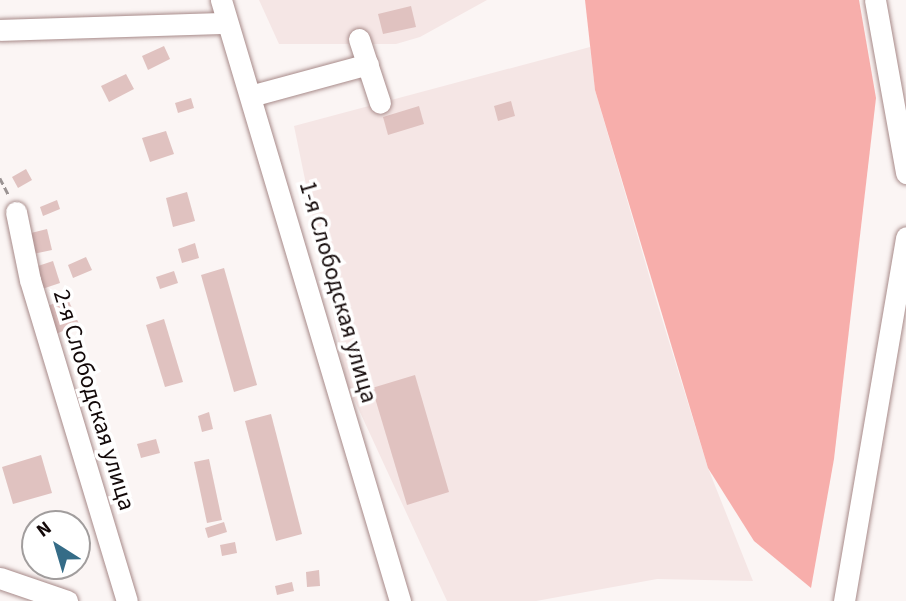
<!DOCTYPE html>
<meta charset="utf-8">
<style>
body{margin:0}
#map{position:relative;width:906px;height:601px;overflow:hidden;background:#fbf5f4;font-family:"Source Sans 3",sans-serif}
div>[style]{position:absolute}
.built>*{inset:0;background:#f5e6e5}
.green>*{inset:0;background:#f7aeab}
.building>*{inset:0;background:#e0c2c0}
.path>*{height:2.5px;margin-top:-1.25px;transform-origin:0;background:repeating-linear-gradient(90deg,#9b9393 0 7px,transparent 0 10.5px)}
.roads{filter:drop-shadow(0 0 2px #a78a89) drop-shadow(0 0 2px #a78a89)}
.minor>*{height:21px;margin:-10.5px;padding:0 10.5px;transform-origin:10.5px;border-radius:10.5px;background:#fff}
span{translate:-50% -50%;white-space:nowrap;text-align:center;line-height:1.15;-webkit-text-stroke:7px #fff;paint-order:stroke}
.street-label{font-size:24px;color:#130909}
.north{position:absolute;left:21px;top:510px;width:70px;height:70px;box-sizing:border-box;background:#fff;border:2px solid #a19d9d;border-radius:50%;rotate:323deg;font-size:19px;font-weight:700;line-height:28px;text-align:center;color:#130909}
.north::after{content:'';display:block;margin:auto;width:24px;height:32px;background:#356c87;clip-path:polygon(50% 0,100% 100%,50% 72%,0 100%)}
</style>
<div id="map">
<div class="built">
<div style="clip-path:polygon(259px 0,487px 0,420px 37px,396px 44px,279px 44px)"></div>
<div style="clip-path:polygon(590px 47px,595px 90px,658px 306px,708px 468px,753px 581px,657px 579px,536px 601px,447px 601px,347px 384px,294px 126px)"></div>
</div>
<div class="green">
<div style="clip-path:polygon(585px 0,859px 0,876px 98px,834px 459px,811px 588px,754px 541px,708px 468px,595px 90px)"></div>
</div>
<div class="building">
<div style="clip-path:polygon(411px 6px,416px 27px,383px 34px,378px 14px)"></div>
<div style="clip-path:polygon(164px 46px,170px 59px,148px 70px,142px 56px)"></div>
<div style="clip-path:polygon(126px 74px,134px 89px,109px 102px,101px 86px)"></div>
<div style="clip-path:polygon(191px 98px,194px 108px,178px 113px,175px 103px)"></div>
<div style="clip-path:polygon(511px 101px,515px 116px,498px 121px,494px 106px)"></div>
<div style="clip-path:polygon(419px 106px,424px 124px,388px 135px,383px 117px)"></div>
<div style="clip-path:polygon(166px 131px,174px 154px,150px 162px,142px 138px)"></div>
<div style="clip-path:polygon(26px 169px,32px 180px,18px 188px,12px 177px)"></div>
<div style="clip-path:polygon(187px 192px,195px 221px,173px 227px,166px 198px)"></div>
<div style="clip-path:polygon(57px 200px,60px 209px,43px 216px,40px 207px)"></div>
<div style="clip-path:polygon(47px 229px,52px 250px,33px 254px,27px 234px)"></div>
<div style="clip-path:polygon(195px 243px,199px 258px,182px 263px,178px 249px)"></div>
<div style="clip-path:polygon(86px 257px,92px 270px,73px 278px,68px 265px)"></div>
<div style="clip-path:polygon(53px 261px,60px 283px,36px 291px,29px 269px)"></div>
<div style="clip-path:polygon(224px 268px,257px 385px,234px 392px,201px 275px)"></div>
<div style="clip-path:polygon(174px 271px,178px 283px,160px 289px,156px 277px)"></div>
<div style="clip-path:polygon(67px 297px,79px 324px,56px 334px,44px 308px)"></div>
<div style="clip-path:polygon(164px 319px,183px 382px,165px 387px,146px 325px)"></div>
<div style="clip-path:polygon(415px 375px,449px 492px,407px 505px,372px 388px)"></div>
<div style="clip-path:polygon(209px 412px,213px 429px,202px 432px,198px 416px)"></div>
<div style="clip-path:polygon(271px 414px,302px 534px,276px 541px,245px 421px)"></div>
<div style="clip-path:polygon(156px 439px,160px 453px,141px 458px,137px 444px)"></div>
<div style="clip-path:polygon(41px 455px,52px 493px,13px 504px,2px 467px)"></div>
<div style="clip-path:polygon(209px 459px,222px 520px,207px 523px,194px 462px)"></div>
<div style="clip-path:polygon(224px 522px,227px 532px,208px 538px,205px 528px)"></div>
<div style="clip-path:polygon(235px 542px,237px 553px,222px 556px,220px 545px)"></div>
<div style="clip-path:polygon(319px 570px,320px 586px,307px 587px,306px 572px)"></div>
<div style="clip-path:polygon(292px 582px,294px 591px,277px 595px,275px 586px)"></div>
</div>
<div class="path">
<div style="left:0;top:178px;width:20px;rotate:63deg"></div>
</div>
<div class="roads">
<div class="minor">
<div style="left:221px;top:0;width:627px;rotate:73.41deg"></div>
<div style="left:875px;top:0;width:176px;rotate:79.8deg"></div>
<div style="left:0;top:30px;width:227px;rotate:-1.8deg"></div>
<div style="left:359px;top:39px;width:67px;rotate:71.8deg"></div>
<div style="left:254px;top:95px;width:118px;rotate:-15.2deg"></div>
<div style="left:16px;top:212px;width:69px;rotate:78.4deg"></div>
<div style="left:30px;top:280px;width:335px;rotate:73.2deg"></div>
<div style="left:0;top:578px;width:71px;rotate:18.9deg"></div>
<div style="left:844px;top:601px;width:369px;rotate:-80.3deg"></div>
</div>
</div>
<div class="street-label">
<span style="left:338px;top:292px;rotate:74deg">1-я Слободская улица</span>
<span style="left:94px;top:400px;rotate:73deg">2-я Слободская улица</span>
</div>
<div class="north">N</div>
</div>
